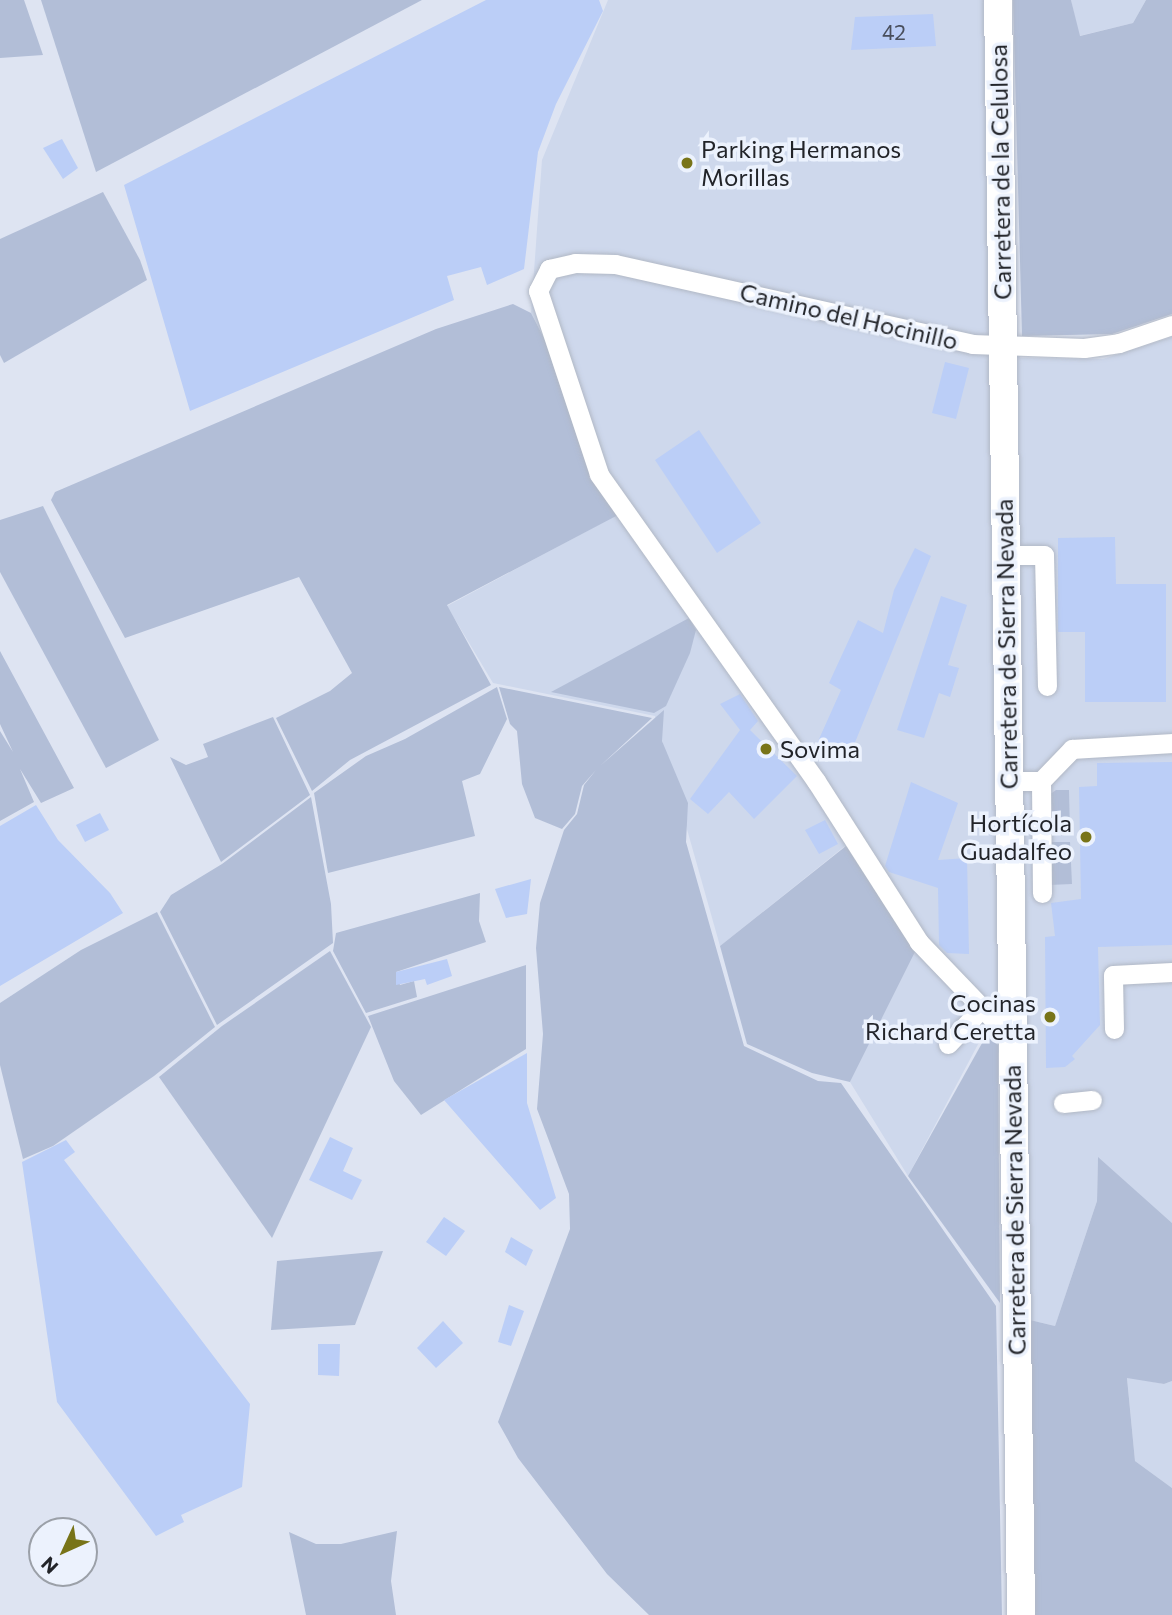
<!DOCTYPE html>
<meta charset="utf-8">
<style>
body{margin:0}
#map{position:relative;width:1172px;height:1615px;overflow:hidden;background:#dee4f2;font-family:Commissioner,sans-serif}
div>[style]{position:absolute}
.built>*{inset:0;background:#ced8ec}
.green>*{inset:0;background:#b2bed7}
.building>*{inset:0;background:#bbcef7}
.roads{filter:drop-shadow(0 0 2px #b1b8c5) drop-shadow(0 0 2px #b1b8c5)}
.minor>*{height:19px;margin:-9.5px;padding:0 9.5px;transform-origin:9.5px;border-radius:9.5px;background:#fff}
.highway>*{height:28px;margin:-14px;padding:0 14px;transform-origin:14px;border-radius:14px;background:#fff}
.dots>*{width:19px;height:19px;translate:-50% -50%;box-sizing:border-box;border:4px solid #ecf2fd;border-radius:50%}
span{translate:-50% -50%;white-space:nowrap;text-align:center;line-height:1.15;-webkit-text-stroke:7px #ecf2fd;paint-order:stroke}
.number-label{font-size:21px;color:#484e5c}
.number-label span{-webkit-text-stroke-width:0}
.poi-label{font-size:24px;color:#222429}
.left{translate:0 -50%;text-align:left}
.right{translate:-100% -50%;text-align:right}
.street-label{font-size:24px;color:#222429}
.north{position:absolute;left:28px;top:1517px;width:70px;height:70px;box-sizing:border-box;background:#ecf2fd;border:2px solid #9ba0a8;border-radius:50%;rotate:225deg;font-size:19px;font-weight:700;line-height:28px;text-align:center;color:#222429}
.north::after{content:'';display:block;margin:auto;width:24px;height:32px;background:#787418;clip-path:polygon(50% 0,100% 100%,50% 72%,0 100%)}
</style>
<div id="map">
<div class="built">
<div style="clip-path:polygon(608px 0,989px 0,1020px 358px,1103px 359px,1172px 337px,1172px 1223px,1098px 1158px,1097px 1201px,1055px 1326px,1030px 1320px,1023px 1086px,984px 1033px,908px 1176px,850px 1082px,915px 952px,845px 846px,720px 946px,655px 716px,493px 683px,447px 606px,617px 515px,556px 361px,531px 313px,542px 160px)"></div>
<div style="clip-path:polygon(1071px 0,1146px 0,1133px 23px,1079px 36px)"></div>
<div style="clip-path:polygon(1127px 1377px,1164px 1384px,1172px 1381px,1172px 1488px,1135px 1461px)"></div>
</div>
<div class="green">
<div style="clip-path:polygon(0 0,24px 0,43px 55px,0 58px)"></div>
<div style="clip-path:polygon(41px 0,422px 0,96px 172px)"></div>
<div style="clip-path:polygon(1013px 0,1071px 0,1080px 36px,1133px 23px,1146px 0,1172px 0,1172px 314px,1112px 334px,1022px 336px)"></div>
<div style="clip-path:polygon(103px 192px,140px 260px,147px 280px,4px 363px,0 355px,0 239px)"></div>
<div style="clip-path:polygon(513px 304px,531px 313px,556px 361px,618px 515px,447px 605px,491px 685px,350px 760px,312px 791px,276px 718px,330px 691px,352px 673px,299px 577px,125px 638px,51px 500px,55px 492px,436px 329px)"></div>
<div style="clip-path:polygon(43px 506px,159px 740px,106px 768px,0 572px,0 520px)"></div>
<div style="clip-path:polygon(689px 618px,696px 630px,690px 653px,666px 706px,654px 713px,551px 692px)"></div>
<div style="clip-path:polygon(0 651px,74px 788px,41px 803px,20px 769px,34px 802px,0 821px,0 731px,13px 752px,0 724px)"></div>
<div style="clip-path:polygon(497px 687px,507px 719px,480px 774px,462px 781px,475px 836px,328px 873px,314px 793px,366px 756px,405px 739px)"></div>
<div style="clip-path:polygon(499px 687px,652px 718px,600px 766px,664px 710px,662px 741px,688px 803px,686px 842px,744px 1046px,818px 1081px,841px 1083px,996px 1306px,1002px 1615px,649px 1615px,607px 1574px,518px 1458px,498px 1422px,570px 1229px,569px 1194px,537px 1109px,543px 1034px,536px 948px,540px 903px,564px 830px,577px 814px,584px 785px,596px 770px,582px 786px,575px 814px,562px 829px,535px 818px,522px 784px,517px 731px,510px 724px)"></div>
<div style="clip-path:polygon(273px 717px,310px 795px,221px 862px,170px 757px,186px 765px,208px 757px,203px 744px)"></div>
<div style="clip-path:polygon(1056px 790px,1069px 790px,1070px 833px,1049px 834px,1049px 795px)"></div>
<div style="clip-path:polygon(311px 797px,331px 904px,333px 943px,217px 1025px,160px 912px,171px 895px,222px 864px)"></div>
<div style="clip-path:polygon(1049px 842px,1070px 842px,1072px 884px,1049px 885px)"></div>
<div style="clip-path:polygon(846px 846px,915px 952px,850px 1082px,812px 1073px,747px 1044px,720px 946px)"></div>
<div style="clip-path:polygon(480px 893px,479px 921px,486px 942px,396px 972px,400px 985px,414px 981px,417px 997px,366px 1013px,333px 951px,336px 933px)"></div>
<div style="clip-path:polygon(157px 912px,215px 1027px,154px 1076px,53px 1146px,23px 1159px,0 1065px,0 1003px,81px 950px)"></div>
<div style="clip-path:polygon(330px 951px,371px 1027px,272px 1238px,159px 1077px,222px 1026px)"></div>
<div style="clip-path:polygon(526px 965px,526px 1049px,421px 1115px,394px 1081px,368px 1016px)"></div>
<div style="clip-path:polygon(986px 1036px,998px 1045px,1000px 1303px,908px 1176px)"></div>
<div style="clip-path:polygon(1098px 1157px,1172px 1223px,1172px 1381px,1164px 1384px,1127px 1378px,1135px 1461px,1172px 1488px,1172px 1615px,1031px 1615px,1030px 1320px,1055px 1326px,1097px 1201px)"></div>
<div style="clip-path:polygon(383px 1251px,355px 1325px,271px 1330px,277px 1261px)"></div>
<div style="clip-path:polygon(397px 1531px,391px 1581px,396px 1615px,306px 1615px,289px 1532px,316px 1544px,341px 1544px)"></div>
</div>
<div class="building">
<div style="clip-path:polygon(486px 0,599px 0,603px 11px,556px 104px,538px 152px,524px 269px,487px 285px,481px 267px,447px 276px,454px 300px,190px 411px,124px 185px)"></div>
<div style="clip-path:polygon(933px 14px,936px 46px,851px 50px,855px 17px)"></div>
<div style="clip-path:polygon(62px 139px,78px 168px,63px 179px,43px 148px)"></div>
<div style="clip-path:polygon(945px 362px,969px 368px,956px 419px,932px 413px)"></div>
<div style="clip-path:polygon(699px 430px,761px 523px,717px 553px,655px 460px)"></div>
<div style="clip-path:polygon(1115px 537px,1116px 584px,1166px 584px,1166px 702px,1085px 702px,1085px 632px,1058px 632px,1058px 538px)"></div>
<div style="clip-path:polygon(915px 548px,931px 556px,847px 762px,815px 748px,841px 690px,829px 683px,858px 620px,883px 633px,894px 590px)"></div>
<div style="clip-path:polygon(941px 596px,967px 605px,948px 665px,959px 668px,950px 697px,939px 693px,924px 738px,897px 730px)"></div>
<div style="clip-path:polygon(740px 694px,758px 721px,750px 730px,797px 776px,754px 819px,729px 792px,708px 814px,690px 799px,740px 730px,720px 704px)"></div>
<div style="clip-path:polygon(1172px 762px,1172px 945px,1098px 947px,1100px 1025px,1072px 1056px,1075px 1059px,1065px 1067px,1046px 1068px,1045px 937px,1055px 936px,1051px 903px,1081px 899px,1079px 787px,1097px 786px,1097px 763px)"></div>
<div style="clip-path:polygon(911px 782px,958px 803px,938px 860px,967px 858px,969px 954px,947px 953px,939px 945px,938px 888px,889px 872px,885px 866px)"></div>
<div style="clip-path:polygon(36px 805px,58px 840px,110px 893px,123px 913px,0 986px,0 826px)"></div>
<div style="clip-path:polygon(100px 813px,109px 830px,85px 842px,76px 825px)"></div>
<div style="clip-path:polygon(825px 820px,838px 844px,819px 854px,805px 830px)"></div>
<div style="clip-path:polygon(531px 879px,527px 914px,506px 918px,495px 889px)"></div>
<div style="clip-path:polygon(447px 959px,452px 976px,427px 985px,425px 979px,396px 985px,396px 972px)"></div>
<div style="clip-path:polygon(527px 1053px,527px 1103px,556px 1198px,540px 1210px,444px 1100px)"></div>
<div style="clip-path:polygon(330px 1137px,353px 1148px,343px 1171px,362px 1180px,352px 1200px,309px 1180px)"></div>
<div style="clip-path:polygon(66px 1140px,75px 1152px,64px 1160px,250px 1404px,242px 1487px,181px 1515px,184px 1522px,156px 1536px,57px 1402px,22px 1162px)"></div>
<div style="clip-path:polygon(444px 1217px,465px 1231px,446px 1256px,426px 1242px)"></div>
<div style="clip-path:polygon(511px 1237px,533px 1250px,526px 1266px,505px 1252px)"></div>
<div style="clip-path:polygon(509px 1305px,524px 1311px,511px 1346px,498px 1342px)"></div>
<div style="clip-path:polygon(443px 1321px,463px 1343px,436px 1368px,417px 1348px)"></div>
<div style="clip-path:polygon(318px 1344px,340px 1344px,339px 1376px,318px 1375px)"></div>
</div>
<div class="roads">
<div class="minor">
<div style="left:1005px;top:555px;width:39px"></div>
<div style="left:1044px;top:555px;width:131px;rotate:88.7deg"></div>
<div style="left:1007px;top:781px;width:34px"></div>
<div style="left:1041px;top:781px;width:45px;rotate:-45.9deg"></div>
<div style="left:1072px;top:749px;width:100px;rotate:-3.4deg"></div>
<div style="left:1041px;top:781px;width:112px;rotate:89.5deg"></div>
<div style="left:1114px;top:1029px;width:54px;rotate:-91.1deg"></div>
<div style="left:1113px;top:975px;width:59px;rotate:-2.9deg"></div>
<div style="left:1010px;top:1037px;width:132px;rotate:-133.8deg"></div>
<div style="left:919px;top:942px;width:191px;rotate:-122.6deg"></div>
<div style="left:816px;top:781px;width:376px;rotate:-125.3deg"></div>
<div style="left:599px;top:474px;width:193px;rotate:-108.4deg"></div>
<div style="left:538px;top:291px;width:25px;rotate:-63deg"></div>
<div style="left:549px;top:269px;width:27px;rotate:-13deg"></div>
<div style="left:575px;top:263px;width:40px;rotate:1.4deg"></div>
<div style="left:615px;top:264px;width:366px;rotate:12.6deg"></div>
<div style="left:972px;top:344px;width:112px;rotate:2deg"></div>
<div style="left:1084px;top:348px;width:35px;rotate:-8deg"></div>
<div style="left:1119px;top:343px;width:56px;rotate:-18.8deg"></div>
<div style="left:948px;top:1044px;width:48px;rotate:-46.7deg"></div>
<div style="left:1063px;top:1103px;width:29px;rotate:-6deg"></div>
</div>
<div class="highway">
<div style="left:998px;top:0;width:1615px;rotate:89.18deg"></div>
</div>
</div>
<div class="dots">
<div style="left:687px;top:163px;background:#787418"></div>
<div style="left:766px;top:749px;background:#787418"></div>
<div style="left:1086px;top:837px;background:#787418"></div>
<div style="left:1050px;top:1017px;background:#787418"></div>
</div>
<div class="number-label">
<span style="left:894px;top:32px">42</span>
</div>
<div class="poi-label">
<span class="left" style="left:701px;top:163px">Parking Hermanos<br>Morillas</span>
<span class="left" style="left:780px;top:749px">Sovima</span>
<span class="right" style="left:1072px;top:837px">Hortícola<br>Guadalfeo</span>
<span class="right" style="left:1036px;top:1017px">Cocinas<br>Richard Ceretta</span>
</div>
<div class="street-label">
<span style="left:1000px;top:172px;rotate:-91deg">Carretera de la Celulosa</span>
<span style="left:849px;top:316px;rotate:13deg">Camino del Hocinillo</span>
<span style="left:1006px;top:644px;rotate:-91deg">Carretera de Sierra Nevada</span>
<span style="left:1014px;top:1210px;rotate:-91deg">Carretera de Sierra Nevada</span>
</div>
<div class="north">N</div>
</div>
